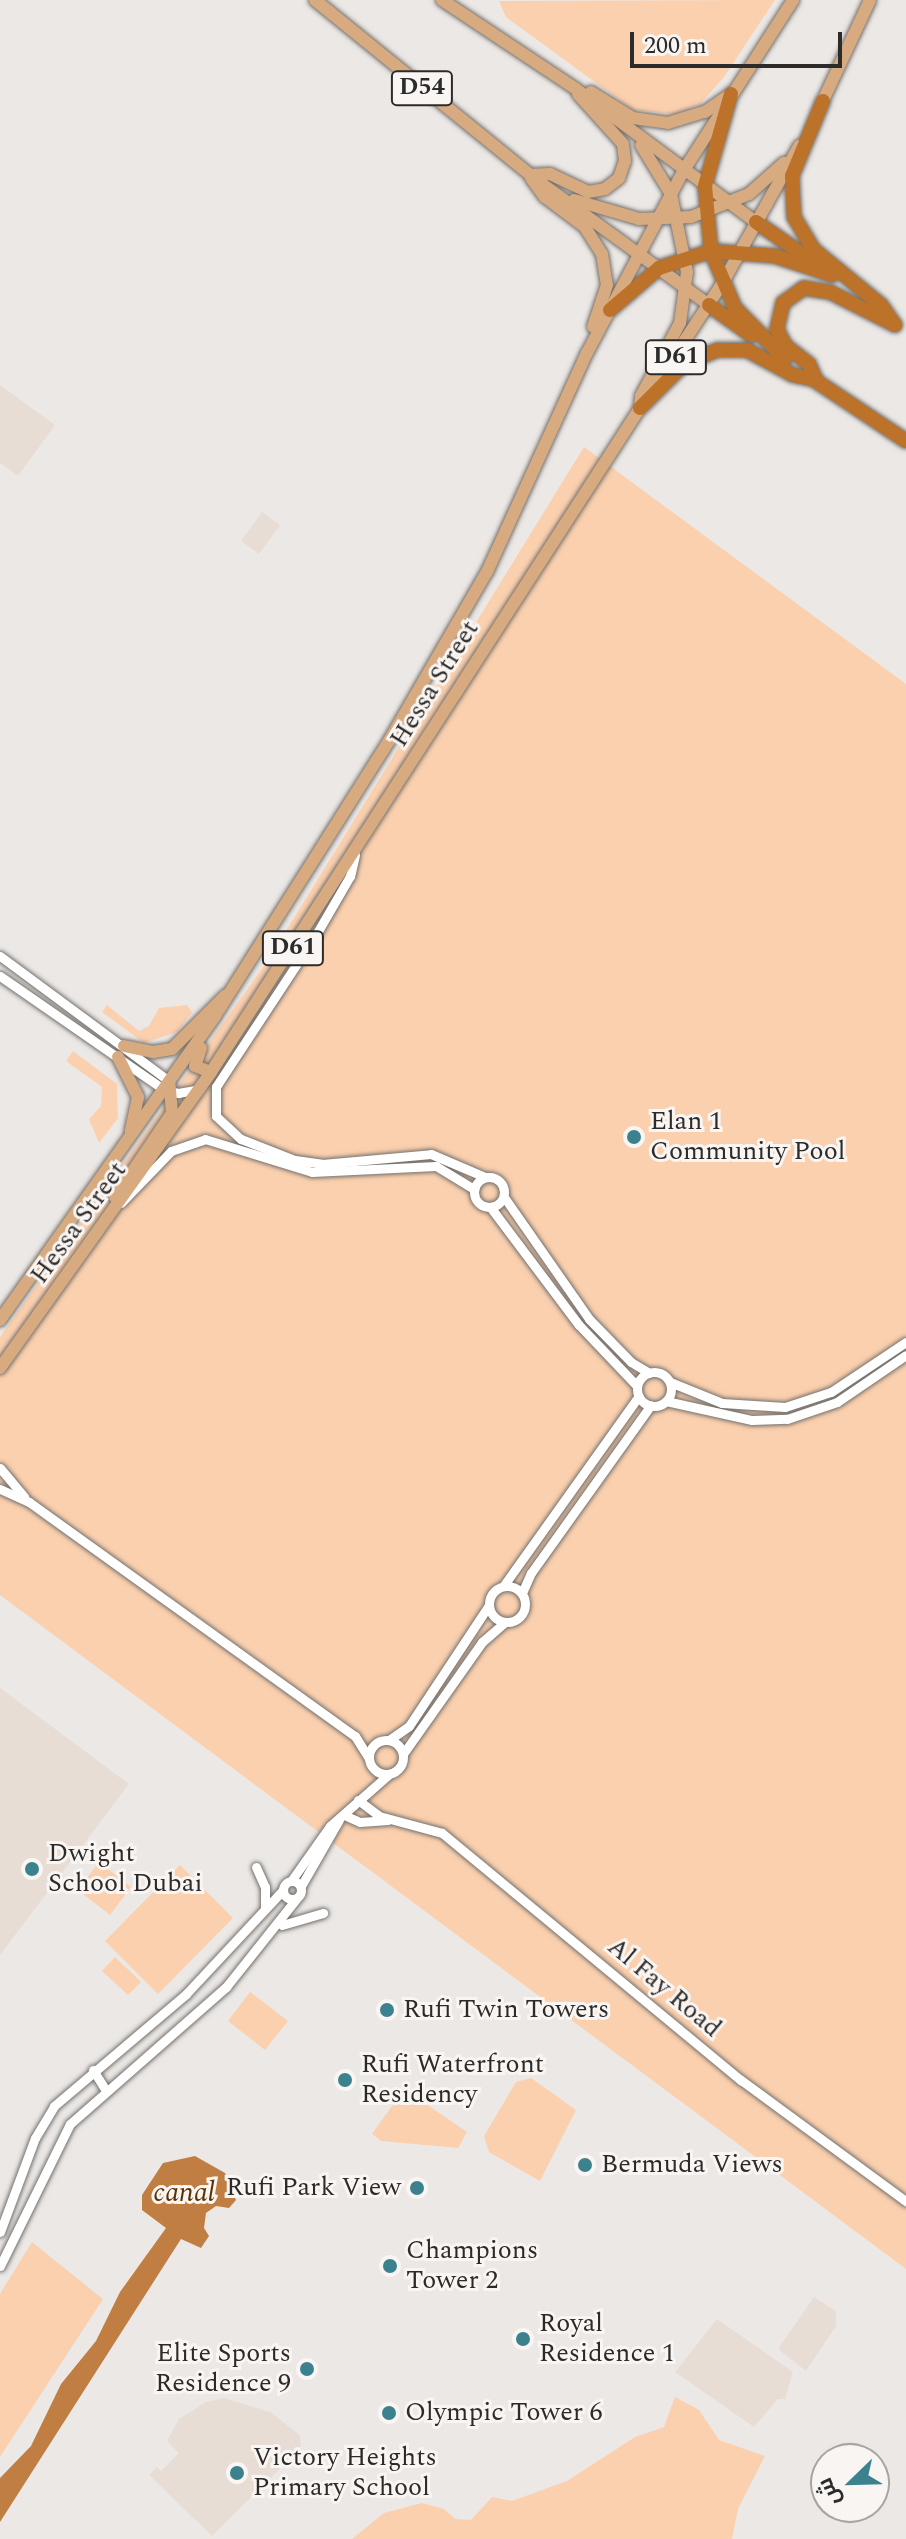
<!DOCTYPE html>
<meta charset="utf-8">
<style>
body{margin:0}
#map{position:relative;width:906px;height:2539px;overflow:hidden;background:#ece8e5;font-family:Spectral,Cairo,serif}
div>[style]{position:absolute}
.built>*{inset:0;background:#e8ddd5}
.green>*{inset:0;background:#fbd0ae}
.water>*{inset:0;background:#c07e42}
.roads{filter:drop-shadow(0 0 2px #74716e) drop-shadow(0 0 2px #74716e)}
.minor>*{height:9px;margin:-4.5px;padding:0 4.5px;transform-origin:4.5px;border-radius:4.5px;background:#fff}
.minor>.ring{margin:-4.5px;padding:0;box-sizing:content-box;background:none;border:9px solid #fff;border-radius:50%}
.major>*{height:12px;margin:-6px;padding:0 6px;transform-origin:6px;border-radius:6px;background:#d7aa7f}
.highway>*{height:14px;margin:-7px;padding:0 7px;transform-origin:7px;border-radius:7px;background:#bd7229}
.dots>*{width:22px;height:22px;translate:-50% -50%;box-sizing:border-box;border:4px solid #f9f5f2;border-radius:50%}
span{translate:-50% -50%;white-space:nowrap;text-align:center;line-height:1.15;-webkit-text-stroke:6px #f9f5f2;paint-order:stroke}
.shield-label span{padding:2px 6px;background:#f9f5f2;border:2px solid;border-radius:6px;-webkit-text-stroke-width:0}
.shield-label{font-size:24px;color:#2c2b2a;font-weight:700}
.street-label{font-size:26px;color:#2c2b2a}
.poi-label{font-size:26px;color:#2c2b2a}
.left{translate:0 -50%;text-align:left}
.right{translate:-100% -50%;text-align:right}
.water-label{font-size:28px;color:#5d3100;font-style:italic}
.north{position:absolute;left:810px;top:2443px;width:80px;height:80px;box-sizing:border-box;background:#f9f5f2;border:2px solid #a7a4a2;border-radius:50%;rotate:247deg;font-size:22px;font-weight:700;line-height:32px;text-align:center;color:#2c2b2a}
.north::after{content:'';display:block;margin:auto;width:28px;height:36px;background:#3c828e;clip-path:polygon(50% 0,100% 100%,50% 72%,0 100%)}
.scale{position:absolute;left:630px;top:32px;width:212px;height:36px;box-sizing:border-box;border:4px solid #2c2b2a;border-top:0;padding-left:10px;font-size:24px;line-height:28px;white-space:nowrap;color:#2c2b2a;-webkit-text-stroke:6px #f9f5f2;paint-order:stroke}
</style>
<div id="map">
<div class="built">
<div style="clip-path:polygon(0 385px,55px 425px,18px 476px,0 463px)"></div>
<div style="clip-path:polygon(262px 512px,280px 525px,259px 554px,241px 541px)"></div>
<div style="clip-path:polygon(0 1688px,129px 1784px,0 1955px)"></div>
<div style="clip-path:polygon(814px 2297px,836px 2311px,836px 2326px,806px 2371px,778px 2349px)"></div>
<div style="clip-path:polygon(717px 2319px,793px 2372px,785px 2399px,778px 2399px,754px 2427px,675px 2372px)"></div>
<div style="clip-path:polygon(224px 2398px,270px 2412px,300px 2435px,301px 2448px,212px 2536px,149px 2475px,157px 2467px,161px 2471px,179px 2453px,167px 2441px,179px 2419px,206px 2402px)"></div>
</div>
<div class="green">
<div style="clip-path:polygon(775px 0,724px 77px,700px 104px,676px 114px,633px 110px,506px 17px,499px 1px)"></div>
<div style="clip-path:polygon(584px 447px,906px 684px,906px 2269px,0 1595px,0 1337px,268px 960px)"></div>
<div style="clip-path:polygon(107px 1005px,139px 1031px,149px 1026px,159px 1008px,187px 1005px,192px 1012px,177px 1032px,144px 1043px,102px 1012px)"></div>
<div style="clip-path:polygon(73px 1051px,117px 1084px,118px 1118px,99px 1143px,89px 1119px,101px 1106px,102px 1087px,66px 1061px)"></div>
<div style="clip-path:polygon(99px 1862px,131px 1887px,110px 1915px,78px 1890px)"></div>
<div style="clip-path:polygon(180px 1865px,233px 1918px,158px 1994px,105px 1941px)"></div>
<div style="clip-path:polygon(115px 1957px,141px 1982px,128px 1995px,102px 1971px)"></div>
<div style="clip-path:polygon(250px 1992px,288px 2021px,265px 2050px,228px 2021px)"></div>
<div style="clip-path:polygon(531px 2078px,576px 2110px,540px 2181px,489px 2152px,484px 2136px,516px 2082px)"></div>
<div style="clip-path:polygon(404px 2089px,467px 2132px,458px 2148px,381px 2141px,372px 2134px)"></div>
<div style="clip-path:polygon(32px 2242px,103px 2299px,0 2457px,0 2294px)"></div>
<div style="clip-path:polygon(675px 2397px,699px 2410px,719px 2440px,765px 2456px,738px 2509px,732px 2539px,352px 2539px,384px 2513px,422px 2503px,444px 2509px,455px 2519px,471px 2520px,492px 2497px,512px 2501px,567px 2481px,635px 2437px,664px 2427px)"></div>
</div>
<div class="water">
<div style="clip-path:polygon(195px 2156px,225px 2173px,236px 2200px,229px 2208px,216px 2206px,206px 2213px,204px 2228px,209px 2236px,201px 2248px,181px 2239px,0 2522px,0 2478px,31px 2446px,61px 2384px,96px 2341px,120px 2292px,166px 2228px,142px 2210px,142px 2195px,163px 2163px)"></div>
</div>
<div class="roads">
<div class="minor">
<div style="left:355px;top:855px;width:22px;rotate:103deg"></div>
<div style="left:350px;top:876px;width:66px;rotate:120.1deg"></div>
<div style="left:317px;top:933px;width:184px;rotate:123.3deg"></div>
<div style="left:216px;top:1087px;width:29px;rotate:90deg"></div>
<div style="left:216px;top:1116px;width:34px;rotate:43deg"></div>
<div style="left:241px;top:1139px;width:58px;rotate:21.3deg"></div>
<div style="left:295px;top:1160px;width:27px;rotate:8deg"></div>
<div style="left:322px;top:1164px;width:109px;rotate:-5.2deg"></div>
<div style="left:431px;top:1154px;width:59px;rotate:23.1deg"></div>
<div style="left:0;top:956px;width:210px;rotate:36.5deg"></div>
<div style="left:0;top:976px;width:198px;rotate:34.7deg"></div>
<div style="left:163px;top:1089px;width:16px;rotate:15deg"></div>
<div style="left:178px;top:1093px;width:22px;rotate:-10deg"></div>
<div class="ring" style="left:474px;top:1177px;width:21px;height:21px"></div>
<div style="left:504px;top:1197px;width:149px;rotate:55.1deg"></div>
<div style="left:589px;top:1319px;width:60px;rotate:45.7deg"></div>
<div style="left:631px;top:1362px;width:21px;rotate:31deg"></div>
<div style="left:121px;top:1203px;width:72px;rotate:-46.1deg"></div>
<div style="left:171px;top:1151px;width:36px;rotate:-19deg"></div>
<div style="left:205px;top:1139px;width:112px;rotate:17.1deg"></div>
<div style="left:312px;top:1172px;width:124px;rotate:-2.8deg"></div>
<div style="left:436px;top:1166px;width:44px;rotate:31.2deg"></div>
<div style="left:491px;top:1208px;width:146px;rotate:53.1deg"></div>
<div style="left:579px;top:1325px;width:84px;rotate:46.4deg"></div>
<div class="ring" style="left:637px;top:1372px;width:25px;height:25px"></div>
<div style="left:670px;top:1382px;width:56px;rotate:22deg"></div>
<div style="left:722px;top:1403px;width:63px;rotate:3.6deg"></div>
<div style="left:785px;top:1407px;width:48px;rotate:-18.1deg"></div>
<div style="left:831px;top:1392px;width:90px;rotate:-33.7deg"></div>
<div style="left:666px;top:1401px;width:88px;rotate:12.5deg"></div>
<div style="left:752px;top:1420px;width:35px;rotate:-2deg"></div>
<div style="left:787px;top:1419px;width:53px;rotate:-18.8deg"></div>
<div style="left:837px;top:1402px;width:83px;rotate:-34.3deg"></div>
<div style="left:0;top:1468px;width:38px;rotate:50deg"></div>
<div style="left:0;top:1489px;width:32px;rotate:24deg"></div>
<div style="left:29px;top:1502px;width:401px;rotate:35.7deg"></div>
<div style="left:355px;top:1736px;width:26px;rotate:58deg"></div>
<div style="left:504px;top:1585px;width:232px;rotate:-54.5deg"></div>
<div class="ring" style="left:489px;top:1586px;width:27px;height:27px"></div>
<div style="left:522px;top:1593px;width:22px;rotate:-66deg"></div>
<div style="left:531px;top:1573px;width:206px;rotate:-54.5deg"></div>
<div style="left:389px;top:1740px;width:24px;rotate:-35deg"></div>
<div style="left:409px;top:1726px;width:145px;rotate:-56.5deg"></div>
<div class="ring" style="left:369px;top:1740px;width:25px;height:25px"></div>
<div style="left:403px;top:1754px;width:137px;rotate:-54.8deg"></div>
<div style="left:482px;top:1642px;width:30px;rotate:-41deg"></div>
<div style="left:358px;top:1800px;width:26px;rotate:37deg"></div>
<div style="left:379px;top:1816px;width:65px;rotate:15.1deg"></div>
<div style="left:442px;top:1833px;width:388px;rotate:39.6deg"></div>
<div style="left:741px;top:2080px;width:205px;rotate:36.3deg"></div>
<div style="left:344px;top:1815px;width:17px;rotate:24deg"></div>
<div style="left:360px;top:1822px;width:28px;rotate:-4deg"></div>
<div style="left:256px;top:1867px;width:22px;rotate:66deg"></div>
<div style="left:265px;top:1887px;width:21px;rotate:90deg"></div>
<div class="ring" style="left:283px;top:1881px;width:9px;height:9px"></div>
<div style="left:291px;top:1881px;width:67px;rotate:-54.7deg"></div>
<div style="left:330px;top:1826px;width:79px;rotate:-41.4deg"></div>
<div style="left:301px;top:1886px;width:76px;rotate:-60.1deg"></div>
<div style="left:282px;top:1925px;width:43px;rotate:-16.3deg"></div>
<div style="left:93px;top:2070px;width:22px;rotate:58deg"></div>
<div style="left:0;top:2232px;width:100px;rotate:-69.6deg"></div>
<div style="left:35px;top:2138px;width:37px;rotate:-59deg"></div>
<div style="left:54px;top:2106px;width:173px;rotate:-40.3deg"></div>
<div style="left:186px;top:1994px;width:142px;rotate:-47deg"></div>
<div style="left:0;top:2266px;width:158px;rotate:-63.8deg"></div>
<div style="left:70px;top:2124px;width:208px;rotate:-41.3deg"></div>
<div style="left:226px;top:1987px;width:112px;rotate:-51.5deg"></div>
</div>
<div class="major">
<div style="left:315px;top:0;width:277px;rotate:39.1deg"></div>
<div style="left:530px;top:175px;width:221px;rotate:36deg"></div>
<div style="left:442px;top:0;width:161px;rotate:33.6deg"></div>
<div style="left:576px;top:89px;width:224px;rotate:36.5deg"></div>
<div style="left:591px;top:92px;width:49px;rotate:31.8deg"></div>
<div style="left:633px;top:118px;width:35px;rotate:8deg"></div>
<div style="left:668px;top:123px;width:39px;rotate:-17deg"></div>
<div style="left:705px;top:112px;width:29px;rotate:-35deg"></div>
<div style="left:819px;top:109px;width:120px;rotate:-64.9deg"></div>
<div style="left:530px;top:175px;width:20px;rotate:-3deg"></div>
<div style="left:550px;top:174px;width:42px;rotate:25.3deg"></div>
<div style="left:588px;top:192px;width:17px;rotate:-10deg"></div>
<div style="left:605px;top:189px;width:18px;rotate:-38deg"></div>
<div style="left:619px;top:178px;width:18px;rotate:-71deg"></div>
<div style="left:625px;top:161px;width:17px;rotate:-97deg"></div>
<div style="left:623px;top:144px;width:67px;rotate:-132deg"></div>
<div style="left:531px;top:178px;width:24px;rotate:54deg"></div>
<div style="left:545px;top:197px;width:50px;rotate:36.9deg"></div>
<div style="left:585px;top:227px;width:32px;rotate:58deg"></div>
<div style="left:602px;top:254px;width:31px;rotate:81deg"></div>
<div style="left:607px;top:285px;width:44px;rotate:108.4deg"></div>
<div style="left:574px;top:200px;width:68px;rotate:16.3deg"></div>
<div style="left:639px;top:219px;width:52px;rotate:-2.2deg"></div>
<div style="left:691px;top:217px;width:62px;rotate:-21.6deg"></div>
<div style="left:749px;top:194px;width:47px;rotate:-41.5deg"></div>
<div style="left:654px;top:387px;width:123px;rotate:-56.6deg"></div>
<div style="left:722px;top:284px;width:158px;rotate:-60.8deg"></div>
<div style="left:640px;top:408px;width:12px;rotate:-85deg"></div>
<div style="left:641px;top:396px;width:83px;rotate:-61.9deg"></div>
<div style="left:680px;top:323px;width:51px;rotate:-82.2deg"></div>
<div style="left:687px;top:272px;width:80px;rotate:-101.6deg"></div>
<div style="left:671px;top:194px;width:57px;rotate:-121.5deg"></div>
<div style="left:124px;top:1046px;width:30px;rotate:12deg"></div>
<div style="left:153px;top:1052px;width:19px;rotate:-9deg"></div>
<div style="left:172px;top:1049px;width:76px;rotate:-45deg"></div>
<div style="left:201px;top:1048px;width:19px;rotate:108deg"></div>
<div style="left:195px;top:1066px;width:17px;rotate:21deg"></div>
<div style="left:118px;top:1057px;width:45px;rotate:63.4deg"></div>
<div style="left:138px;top:1097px;width:35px;rotate:102deg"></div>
<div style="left:115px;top:1197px;width:102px;rotate:-55.8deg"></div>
<div style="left:172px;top:1113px;width:32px;rotate:-95deg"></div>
<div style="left:0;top:1320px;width:372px;rotate:-54.7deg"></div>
<div style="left:215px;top:1016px;width:328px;rotate:-57.7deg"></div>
<div style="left:390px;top:739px;width:193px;rotate:-59.9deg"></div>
<div style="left:487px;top:572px;width:241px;rotate:-65.5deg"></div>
<div style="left:587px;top:353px;width:207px;rotate:-62.1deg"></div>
<div style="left:684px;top:170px;width:202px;rotate:-57.3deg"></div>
<div style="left:0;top:1368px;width:364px;rotate:-54.5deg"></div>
<div style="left:211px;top:1072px;width:798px;rotate:-57.13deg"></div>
</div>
<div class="highway">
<div style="left:731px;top:94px;width:96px;rotate:105.8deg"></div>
<div style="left:705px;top:186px;width:65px;rotate:84.7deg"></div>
<div style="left:711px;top:251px;width:62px;rotate:67.2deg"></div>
<div style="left:735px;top:308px;width:71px;rotate:45.6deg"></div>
<div style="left:823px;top:101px;width:81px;rotate:112.5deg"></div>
<div style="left:792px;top:176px;width:41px;rotate:87.2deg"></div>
<div style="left:794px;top:217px;width:39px;rotate:59deg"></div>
<div style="left:814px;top:250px;width:87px;rotate:39.4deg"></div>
<div style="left:881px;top:305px;width:24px;rotate:55deg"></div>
<div style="left:756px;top:222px;width:75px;rotate:34.7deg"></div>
<div style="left:709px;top:305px;width:52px;rotate:35.5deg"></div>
<div style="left:610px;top:310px;width:65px;rotate:-40.6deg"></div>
<div style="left:659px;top:268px;width:55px;rotate:-18.1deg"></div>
<div style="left:711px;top:251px;width:64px;rotate:4.5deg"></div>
<div style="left:775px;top:256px;width:60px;rotate:18.4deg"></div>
<div style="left:810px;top:377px;width:115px;rotate:33.7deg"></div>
<div style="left:640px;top:408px;width:64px;rotate:-45deg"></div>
<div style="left:685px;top:363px;width:35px;rotate:-22deg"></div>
<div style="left:718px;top:350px;width:29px"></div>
<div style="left:747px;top:350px;width:52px;rotate:28.5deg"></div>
<div style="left:793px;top:375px;width:24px;rotate:12deg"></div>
<div style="left:816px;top:380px;width:17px;rotate:-114deg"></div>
<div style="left:809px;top:364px;width:31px;rotate:-142deg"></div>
<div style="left:785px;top:345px;width:18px;rotate:-117deg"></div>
<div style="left:777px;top:329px;width:27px;rotate:-77deg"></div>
<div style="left:783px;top:303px;width:26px;rotate:-36deg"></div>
<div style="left:804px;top:288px;width:26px;rotate:9deg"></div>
<div style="left:830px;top:292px;width:73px;rotate:26.9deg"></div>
</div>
</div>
<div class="dots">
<div style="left:634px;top:1137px;background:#3c828e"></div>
<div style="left:32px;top:1869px;background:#3c828e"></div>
<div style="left:387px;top:2010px;background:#3c828e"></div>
<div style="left:345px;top:2080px;background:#3c828e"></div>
<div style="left:585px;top:2165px;background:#3c828e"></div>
<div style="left:417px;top:2188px;background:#3c828e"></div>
<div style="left:390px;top:2266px;background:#3c828e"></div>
<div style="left:523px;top:2339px;background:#3c828e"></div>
<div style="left:307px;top:2369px;background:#3c828e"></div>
<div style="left:389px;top:2413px;background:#3c828e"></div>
<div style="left:237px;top:2473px;background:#3c828e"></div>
</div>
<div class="shield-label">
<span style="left:422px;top:88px">D54</span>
<span style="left:676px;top:357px">D61</span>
<span style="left:293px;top:948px">D61</span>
</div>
<div class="street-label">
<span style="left:435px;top:684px;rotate:-58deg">Hessa Street</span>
<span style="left:79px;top:1223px;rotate:-54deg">Hessa Street</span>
<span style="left:664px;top:1988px;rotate:40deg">Al Fay Road</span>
</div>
<div class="poi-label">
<span class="left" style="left:650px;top:1137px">Elan 1<br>Community Pool</span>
<span class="left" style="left:48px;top:1869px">Dwight<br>School Dubai</span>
<span class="left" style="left:403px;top:2010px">Rufi Twin Towers</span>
<span class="left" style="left:361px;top:2080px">Rufi Waterfront<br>Residency</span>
<span class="left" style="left:601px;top:2165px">Bermuda Views</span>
<span class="right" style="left:401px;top:2188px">Rufi Park View</span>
<span class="left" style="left:406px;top:2266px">Champions<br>Tower 2</span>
<span class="left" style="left:539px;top:2339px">Royal<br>Residence 1</span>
<span class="right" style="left:291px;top:2369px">Elite Sports<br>Residence 9</span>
<span class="left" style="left:405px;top:2413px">Olympic Tower 6</span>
<span class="left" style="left:253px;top:2473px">Victory Heights<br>Primary School</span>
</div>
<div class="water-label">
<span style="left:184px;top:2193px">canal</span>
</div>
<div class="north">ش</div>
<div class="scale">200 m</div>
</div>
